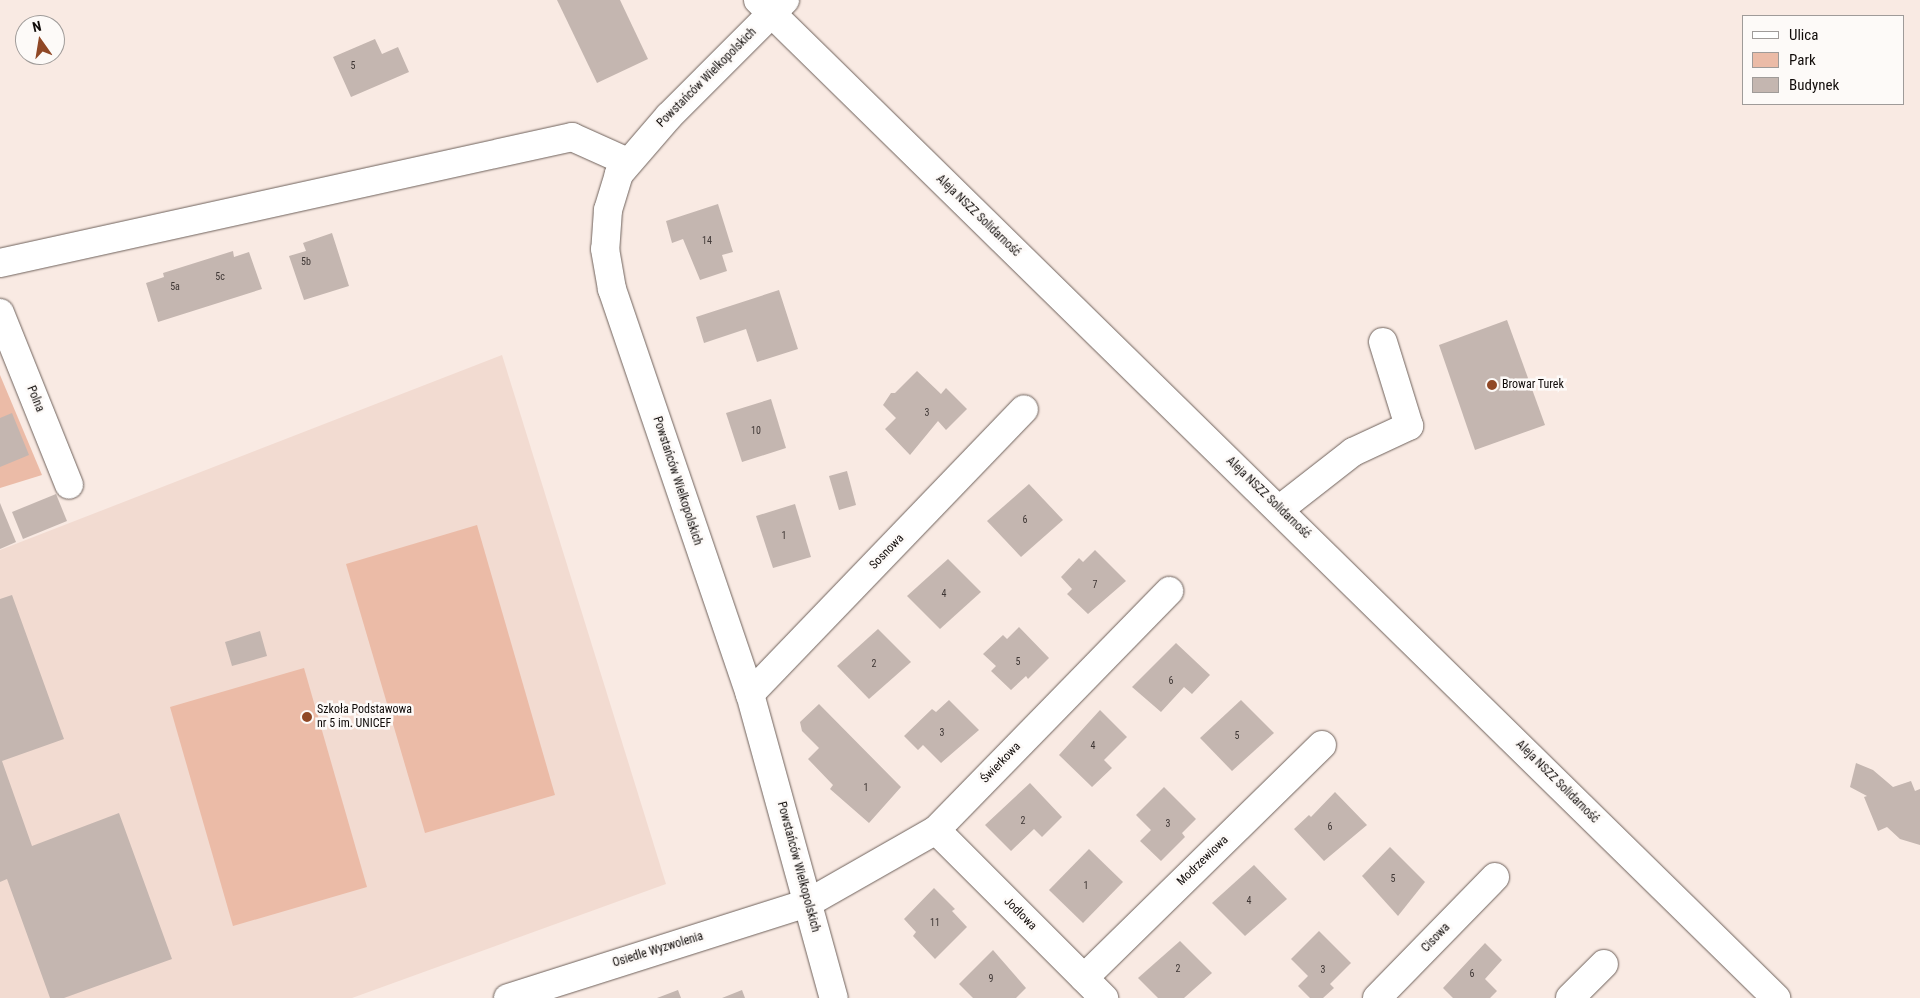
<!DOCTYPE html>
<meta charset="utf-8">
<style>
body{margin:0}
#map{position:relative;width:1920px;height:998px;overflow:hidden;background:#f9eae3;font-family:"Roboto Condensed",sans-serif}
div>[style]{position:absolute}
.built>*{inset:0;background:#f2dbd1}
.green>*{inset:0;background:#ebbba7}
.building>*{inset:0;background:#c4b6b0}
.roads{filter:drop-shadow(0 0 1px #6e615b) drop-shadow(0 0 1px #6e615b)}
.minor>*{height:28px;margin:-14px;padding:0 14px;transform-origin:14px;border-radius:14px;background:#fff}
.dots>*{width:14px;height:14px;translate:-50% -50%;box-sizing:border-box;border:2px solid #fdfaf8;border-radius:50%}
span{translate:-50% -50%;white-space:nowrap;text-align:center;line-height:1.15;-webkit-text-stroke:5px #fdfaf8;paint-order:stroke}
.number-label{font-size:10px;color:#3e3634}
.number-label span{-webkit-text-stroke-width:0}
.street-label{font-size:12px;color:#110c0a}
.poi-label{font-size:12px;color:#110c0a}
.left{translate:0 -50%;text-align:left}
.legend{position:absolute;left:1742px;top:15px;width:162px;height:90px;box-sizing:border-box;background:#fdfaf8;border:1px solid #9f9b99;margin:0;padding:6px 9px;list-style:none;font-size:15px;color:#110c0a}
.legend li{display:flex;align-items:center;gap:10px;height:25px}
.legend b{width:25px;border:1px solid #9f9b99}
.north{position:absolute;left:15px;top:15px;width:50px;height:50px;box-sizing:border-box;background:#fdfaf8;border:1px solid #9f9b99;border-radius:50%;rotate:347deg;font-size:14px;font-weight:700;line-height:20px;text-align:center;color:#110c0a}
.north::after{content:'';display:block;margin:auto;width:18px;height:22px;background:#904826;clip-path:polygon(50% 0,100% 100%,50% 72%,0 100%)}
</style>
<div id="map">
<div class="built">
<div style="clip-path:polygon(502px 355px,666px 884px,352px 998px,0 998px,0 550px)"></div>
</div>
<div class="green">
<div style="clip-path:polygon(0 375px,42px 475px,0 488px)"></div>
<div style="clip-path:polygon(477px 525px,555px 795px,425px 833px,346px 564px)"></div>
<div style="clip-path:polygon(304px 668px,367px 887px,233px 926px,170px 707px)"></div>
</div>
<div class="building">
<div style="clip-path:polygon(557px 0,620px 0,648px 59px,597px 83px)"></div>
<div style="clip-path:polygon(375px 39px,382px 54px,398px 47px,409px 72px,351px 97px,333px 57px)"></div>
<div style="clip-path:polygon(718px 204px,733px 252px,722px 255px,727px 271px,700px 280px,683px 239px,672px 243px,666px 221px)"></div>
<div style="clip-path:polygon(332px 233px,349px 286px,304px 300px,289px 256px,306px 251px,303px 243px)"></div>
<div style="clip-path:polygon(233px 251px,234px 257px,249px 252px,262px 289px,158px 322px,146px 283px,164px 277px,163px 273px)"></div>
<div style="clip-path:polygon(779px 290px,798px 349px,757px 362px,746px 329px,704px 343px,696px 317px)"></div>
<div style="clip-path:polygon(1507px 320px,1545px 425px,1475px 450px,1439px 345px)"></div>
<div style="clip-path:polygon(917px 371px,941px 394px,946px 388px,967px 409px,946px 430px,938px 421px,910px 455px,885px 429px,896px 418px,883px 405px,891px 393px,895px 393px)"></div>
<div style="clip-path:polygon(771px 399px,786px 448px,742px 462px,726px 413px)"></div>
<div style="clip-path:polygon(12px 413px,29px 455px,0 467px,0 418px)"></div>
<div style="clip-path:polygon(847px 471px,856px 505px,839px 510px,829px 476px)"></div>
<div style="clip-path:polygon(1029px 484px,1063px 520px,1021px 557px,987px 521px)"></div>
<div style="clip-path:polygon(56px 494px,67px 521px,23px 539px,12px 512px)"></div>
<div style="clip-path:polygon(0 503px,16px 542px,0 549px)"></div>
<div style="clip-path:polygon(795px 504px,811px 557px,773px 568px,756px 516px)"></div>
<div style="clip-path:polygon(1095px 550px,1126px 581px,1088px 614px,1067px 594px,1072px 589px,1061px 577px,1079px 558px,1083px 562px)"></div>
<div style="clip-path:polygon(948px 559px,981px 592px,940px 629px,907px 596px)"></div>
<div style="clip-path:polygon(12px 595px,64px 739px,2px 761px,32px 846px,119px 813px,172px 959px,64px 998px,50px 998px,7px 879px,0 882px,0 599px)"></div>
<div style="clip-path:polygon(1019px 627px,1049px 658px,1028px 679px,1026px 676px,1011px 690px,991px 671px,996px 666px,983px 654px,1003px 635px,1007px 639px)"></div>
<div style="clip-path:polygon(878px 629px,911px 662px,869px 699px,837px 666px)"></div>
<div style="clip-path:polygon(260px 631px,267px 656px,232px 666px,225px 642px)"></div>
<div style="clip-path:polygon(1176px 643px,1210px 675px,1192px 694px,1184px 687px,1161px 712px,1132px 687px)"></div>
<div style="clip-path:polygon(949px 700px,979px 730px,941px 763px,923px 745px,918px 750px,904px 736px,932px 709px,936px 712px)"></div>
<div style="clip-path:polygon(1241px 700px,1274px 733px,1232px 771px,1200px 738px)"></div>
<div style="clip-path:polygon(819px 704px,901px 787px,869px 823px,830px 789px,833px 785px,808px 759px,819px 748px,802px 731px,800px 722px)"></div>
<div style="clip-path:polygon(1100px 710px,1127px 737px,1104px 760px,1112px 768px,1092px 787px,1059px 755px)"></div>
<div style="clip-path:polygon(1856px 763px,1873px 770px,1893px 787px,1911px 781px,1915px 791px,1920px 789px,1920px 845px,1900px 839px,1887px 827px,1878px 831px,1864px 797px,1867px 796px,1850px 787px)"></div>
<div style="clip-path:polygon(1030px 783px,1062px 817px,1042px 837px,1034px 829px,1011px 851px,985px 825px)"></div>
<div style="clip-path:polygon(1164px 787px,1196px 819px,1182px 833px,1185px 837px,1161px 861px,1140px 841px,1151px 830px,1136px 815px)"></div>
<div style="clip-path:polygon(1335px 792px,1367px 825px,1324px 861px,1294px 829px,1309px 815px,1311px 817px)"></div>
<div style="clip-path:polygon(1390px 847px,1425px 882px,1398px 916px,1362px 876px)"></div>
<div style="clip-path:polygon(1089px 849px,1123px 882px,1083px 923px,1049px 890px)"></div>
<div style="clip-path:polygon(1254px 865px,1287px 899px,1245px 936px,1212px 903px)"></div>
<div style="clip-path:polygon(934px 888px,955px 909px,952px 911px,967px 927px,935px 959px,913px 936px,916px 932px,904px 919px)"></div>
<div style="clip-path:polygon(1319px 931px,1351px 963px,1330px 984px,1334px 988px,1323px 998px,1310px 998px,1298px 986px,1308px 976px,1291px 959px)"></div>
<div style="clip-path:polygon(1180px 941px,1212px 973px,1184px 998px,1158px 998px,1138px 978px)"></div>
<div style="clip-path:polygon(1485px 943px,1502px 960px,1485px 979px,1497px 991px,1490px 998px,1453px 998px,1443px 988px)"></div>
<div style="clip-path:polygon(993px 950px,1026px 988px,1016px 998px,973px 998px,959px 984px)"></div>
<div style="clip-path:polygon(678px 990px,681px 998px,657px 998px)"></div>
<div style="clip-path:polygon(742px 990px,745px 998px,722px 998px)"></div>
</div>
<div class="roads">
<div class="minor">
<div style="left:758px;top:0;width:1426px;rotate:44.43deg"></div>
<div style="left:785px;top:0;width:164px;rotate:135deg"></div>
<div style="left:669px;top:116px;width:77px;rotate:130.8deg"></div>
<div style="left:619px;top:174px;width:38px;rotate:107deg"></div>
<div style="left:608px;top:210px;width:39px;rotate:94deg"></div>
<div style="left:605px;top:249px;width:41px;rotate:80.1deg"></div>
<div style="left:612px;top:289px;width:428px;rotate:71.2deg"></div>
<div style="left:750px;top:694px;width:315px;rotate:74.6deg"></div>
<div style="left:0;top:263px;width:586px;rotate:-12.42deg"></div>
<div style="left:572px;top:137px;width:61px;rotate:24.1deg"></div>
<div style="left:0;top:313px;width:185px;rotate:68.1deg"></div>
<div style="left:1280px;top:509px;width:93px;rotate:-38deg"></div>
<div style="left:1353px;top:452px;width:62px;rotate:-24.9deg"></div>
<div style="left:1409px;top:426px;width:88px;rotate:-107.2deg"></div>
<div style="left:750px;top:694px;width:395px;rotate:-46.1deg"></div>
<div style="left:936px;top:830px;width:238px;rotate:45deg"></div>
<div style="left:1084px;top:978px;width:333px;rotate:-44.4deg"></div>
<div style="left:508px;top:998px;width:315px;rotate:-17.6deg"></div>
<div style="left:808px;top:903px;width:147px;rotate:-29.7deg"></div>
<div style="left:936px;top:830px;width:334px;rotate:-45.7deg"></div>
<div style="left:1377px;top:998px;width:169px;rotate:-45.7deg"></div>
<div style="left:1570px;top:998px;width:48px;rotate:-45deg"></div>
</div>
</div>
<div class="dots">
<div style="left:1492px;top:385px;background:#904826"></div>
<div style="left:307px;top:717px;background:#904826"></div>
</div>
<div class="number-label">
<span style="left:353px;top:66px">5</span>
<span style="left:707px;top:241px">14</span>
<span style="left:306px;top:262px">5b</span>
<span style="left:220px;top:277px">5c</span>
<span style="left:175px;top:287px">5a</span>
<span style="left:927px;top:413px">3</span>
<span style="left:756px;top:431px">10</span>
<span style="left:1025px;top:520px">6</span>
<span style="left:784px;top:536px">1</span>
<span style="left:1095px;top:585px">7</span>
<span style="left:944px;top:594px">4</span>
<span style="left:1018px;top:662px">5</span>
<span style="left:874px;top:664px">2</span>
<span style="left:1171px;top:681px">6</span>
<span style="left:942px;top:733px">3</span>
<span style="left:1237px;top:736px">5</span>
<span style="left:1093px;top:746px">4</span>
<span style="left:866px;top:788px">1</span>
<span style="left:1023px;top:821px">2</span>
<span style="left:1168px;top:824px">3</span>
<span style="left:1330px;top:827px">6</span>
<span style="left:1393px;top:879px">5</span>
<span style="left:1086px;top:886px">1</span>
<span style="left:1249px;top:901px">4</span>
<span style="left:935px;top:923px">11</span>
<span style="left:1178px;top:969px">2</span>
<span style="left:1323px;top:970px">3</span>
<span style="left:1472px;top:974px">6</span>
<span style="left:991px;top:979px">9</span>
</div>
<div class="street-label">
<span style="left:707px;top:78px;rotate:-45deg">Powstańców Wielkopolskich</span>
<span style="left:978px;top:216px;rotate:44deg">Aleja NSZZ Solidarność</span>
<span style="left:35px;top:399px;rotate:68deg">Polna</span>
<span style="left:677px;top:481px;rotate:72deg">Powstańców Wielkopolskich</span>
<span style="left:1268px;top:498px;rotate:44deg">Aleja NSZZ Solidarność</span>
<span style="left:887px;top:552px;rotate:-46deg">Sosnowa</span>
<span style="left:1001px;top:763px;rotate:-46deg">Świerkowa</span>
<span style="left:1557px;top:782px;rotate:45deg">Aleja NSZZ Solidarność</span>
<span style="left:1203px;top:861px;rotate:-44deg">Modrzewiowa</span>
<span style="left:798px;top:867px;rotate:75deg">Powstańców Wielkopolskich</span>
<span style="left:1020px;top:914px;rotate:45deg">Jodłowa</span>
<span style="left:1436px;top:938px;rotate:-46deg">Cisowa</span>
<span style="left:658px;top:950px;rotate:-17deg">Osiedle Wyzwolenia</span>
</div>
<div class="poi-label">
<span class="left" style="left:1502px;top:385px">Browar Turek</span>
<span class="left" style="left:317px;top:717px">Szkoła Podstawowa<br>nr 5 im. UNICEF</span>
</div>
<ul class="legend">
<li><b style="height:6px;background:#fff"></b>Ulica</li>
<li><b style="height:14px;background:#ebbba7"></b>Park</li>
<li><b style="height:14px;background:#c4b6b0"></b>Budynek</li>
</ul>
<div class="north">N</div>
</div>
